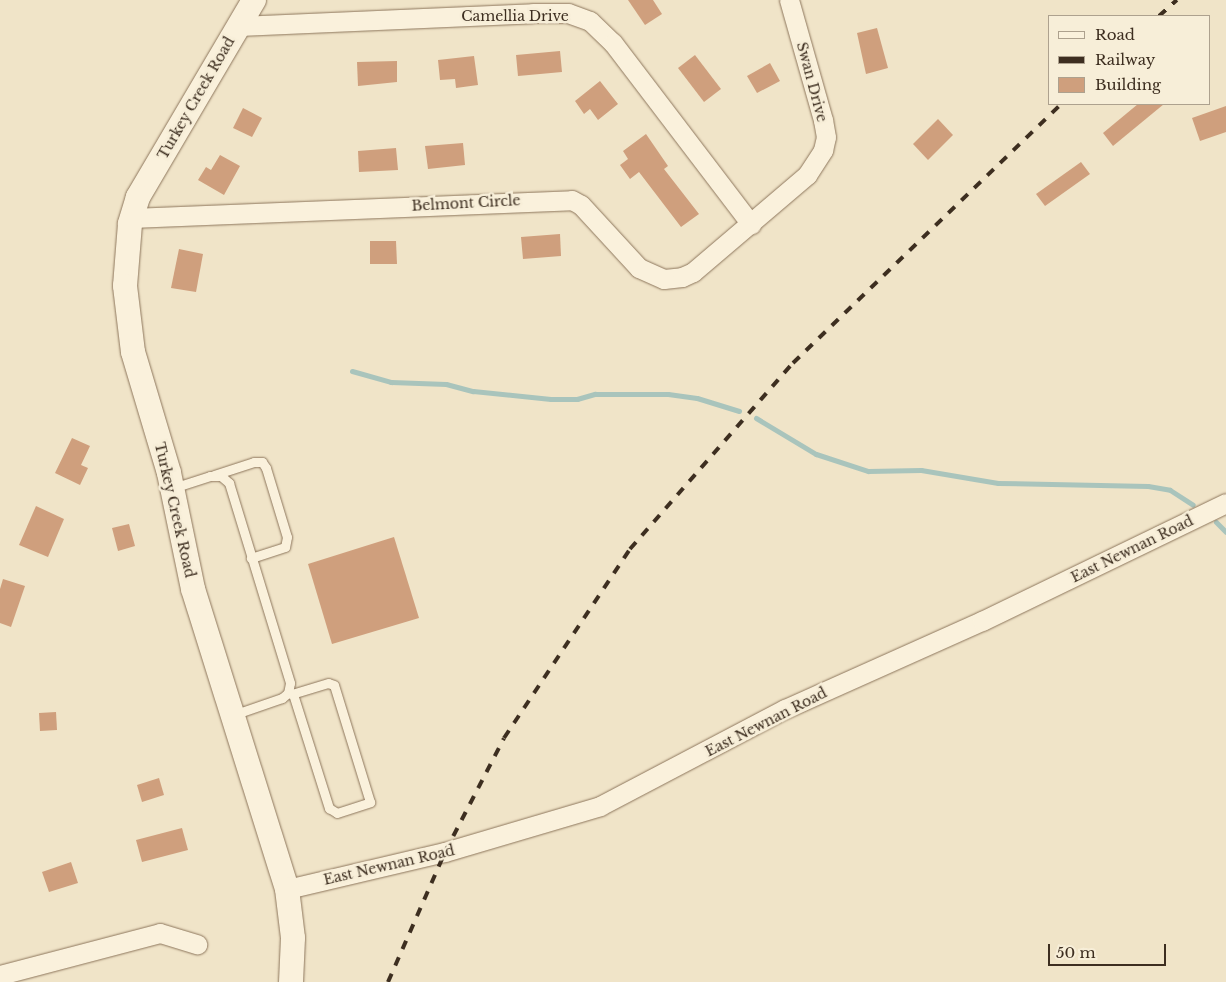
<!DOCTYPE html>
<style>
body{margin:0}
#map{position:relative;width:1226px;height:982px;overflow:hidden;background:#f0e4c8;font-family:"Libre Baskerville",serif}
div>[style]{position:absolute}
.stream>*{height:5px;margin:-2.5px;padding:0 2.5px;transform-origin:2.5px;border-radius:2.5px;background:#a9c4bc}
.building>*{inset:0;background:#cf9f7d}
.roads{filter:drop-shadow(0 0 1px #8d765c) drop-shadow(0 0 1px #8d765c)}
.service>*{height:9px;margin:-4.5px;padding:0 4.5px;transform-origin:4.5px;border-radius:4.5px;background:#faf1dc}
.minor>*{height:19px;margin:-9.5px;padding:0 9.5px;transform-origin:9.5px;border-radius:9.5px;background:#faf1dc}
.tertiary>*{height:24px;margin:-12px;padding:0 12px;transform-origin:12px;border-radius:12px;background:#faf1dc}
.rail>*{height:4px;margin-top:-2px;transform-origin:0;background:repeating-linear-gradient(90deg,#3d2e20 0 9px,transparent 0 18px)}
span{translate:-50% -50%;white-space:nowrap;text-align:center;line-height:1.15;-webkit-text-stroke:5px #f7eed8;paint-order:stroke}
.street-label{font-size:14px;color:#3d2e20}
.legend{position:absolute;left:1048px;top:15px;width:162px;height:90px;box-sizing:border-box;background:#f7eed8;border:1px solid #ada18e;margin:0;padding:6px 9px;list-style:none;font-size:15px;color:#3d2e20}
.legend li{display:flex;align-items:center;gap:10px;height:25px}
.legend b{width:25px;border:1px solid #ada18e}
.scale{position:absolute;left:1048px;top:944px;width:118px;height:22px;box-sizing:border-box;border:2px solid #3d2e20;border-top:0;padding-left:6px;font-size:15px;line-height:18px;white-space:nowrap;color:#3d2e20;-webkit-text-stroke:4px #f7eed8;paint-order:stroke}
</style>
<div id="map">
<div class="stream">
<div style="left:352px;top:371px;width:41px;rotate:15.8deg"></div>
<div style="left:391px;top:382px;width:55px;rotate:2.1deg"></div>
<div style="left:446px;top:384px;width:28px;rotate:15deg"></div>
<div style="left:473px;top:391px;width:78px;rotate:5.9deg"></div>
<div style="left:551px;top:399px;width:26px"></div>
<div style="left:577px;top:399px;width:19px;rotate:-16deg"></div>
<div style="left:595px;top:394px;width:73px"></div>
<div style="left:668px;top:394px;width:29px;rotate:8deg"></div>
<div style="left:697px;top:398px;width:44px;rotate:17.2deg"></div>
<div style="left:756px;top:418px;width:70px;rotate:31deg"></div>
<div style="left:816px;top:454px;width:55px;rotate:18.1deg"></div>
<div style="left:868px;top:471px;width:53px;rotate:-1.1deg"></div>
<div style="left:921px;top:470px;width:78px;rotate:9.6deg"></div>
<div style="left:998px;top:483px;width:150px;rotate:1.1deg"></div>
<div style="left:1148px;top:486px;width:22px;rotate:10deg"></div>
<div style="left:1170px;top:490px;width:27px;rotate:33deg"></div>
<div style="left:1216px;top:522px;width:14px;rotate:45deg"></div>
</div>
<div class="building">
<div style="clip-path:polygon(628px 0,653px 0,662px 14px,645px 25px)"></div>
<div style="clip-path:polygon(877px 28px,888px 68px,866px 74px,857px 33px)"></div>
<div style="clip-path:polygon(560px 51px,562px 72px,518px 76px,516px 55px)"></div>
<div style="clip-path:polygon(695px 55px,721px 89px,704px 102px,678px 68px)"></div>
<div style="clip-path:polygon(474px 56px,478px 85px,456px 88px,455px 79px,440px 80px,438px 60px)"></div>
<div style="clip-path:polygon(397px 61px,397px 82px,358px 86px,357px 62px)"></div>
<div style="clip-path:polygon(770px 63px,780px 81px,757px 93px,747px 76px)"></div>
<div style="clip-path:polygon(600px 81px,618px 104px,598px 120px,590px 109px,584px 114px,575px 101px)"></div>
<div style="clip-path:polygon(1138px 104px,1164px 104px,1113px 146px,1103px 133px)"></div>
<div style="clip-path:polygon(1226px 106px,1226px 132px,1200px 141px,1192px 118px)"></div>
<div style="clip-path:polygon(243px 108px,262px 118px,252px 137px,233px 128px)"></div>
<div style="clip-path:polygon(938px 119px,953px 135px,928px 160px,913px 144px)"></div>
<div style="clip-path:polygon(646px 134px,668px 166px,664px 169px,699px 214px,681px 227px,639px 172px,630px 179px,620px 165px,628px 159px,623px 151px)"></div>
<div style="clip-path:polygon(463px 143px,465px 165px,428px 169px,425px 146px)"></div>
<div style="clip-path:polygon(396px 148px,398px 170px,359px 172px,358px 151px)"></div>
<div style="clip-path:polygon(220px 155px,240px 166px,224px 195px,198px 180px,206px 167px,211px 170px)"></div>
<div style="clip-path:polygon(1081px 162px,1090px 174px,1045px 206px,1036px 194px)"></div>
<div style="clip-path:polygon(560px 234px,561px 256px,523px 259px,521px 237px)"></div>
<div style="clip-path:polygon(370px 241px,396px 241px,397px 264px,370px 264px)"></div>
<div style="clip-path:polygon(179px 249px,203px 254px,196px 292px,171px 288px)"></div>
<div style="clip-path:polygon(72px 438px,90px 446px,81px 465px,88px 468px,80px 485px,55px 473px)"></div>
<div style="clip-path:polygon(36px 506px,64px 519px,48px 557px,19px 545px)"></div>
<div style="clip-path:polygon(129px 524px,135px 546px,118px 551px,112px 528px)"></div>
<div style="clip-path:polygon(394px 537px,419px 618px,332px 644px,308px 564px)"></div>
<div style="clip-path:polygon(3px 579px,25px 586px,11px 627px,0 623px,0 589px)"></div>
<div style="clip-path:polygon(56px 712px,57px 730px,40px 731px,39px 713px)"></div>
<div style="clip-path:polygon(159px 778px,164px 795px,142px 802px,137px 785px)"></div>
<div style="clip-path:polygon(182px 828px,188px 850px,142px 862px,136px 840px)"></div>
<div style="clip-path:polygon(71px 862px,78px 883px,49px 892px,42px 872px)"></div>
</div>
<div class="roads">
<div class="service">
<div style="left:214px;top:475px;width:42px;rotate:-18deg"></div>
<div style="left:254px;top:462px;width:8px"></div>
<div style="left:262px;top:462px;width:7px;rotate:56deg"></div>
<div style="left:266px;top:468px;width:72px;rotate:73.1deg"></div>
<div style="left:287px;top:537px;width:10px;rotate:101deg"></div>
<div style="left:285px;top:547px;width:36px;rotate:162deg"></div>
<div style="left:173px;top:488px;width:39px;rotate:-18deg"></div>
<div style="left:210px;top:476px;width:11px"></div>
<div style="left:221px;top:476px;width:11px;rotate:41deg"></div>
<div style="left:229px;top:483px;width:209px;rotate:73deg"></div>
<div style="left:290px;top:683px;width:10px;rotate:101deg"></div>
<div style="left:288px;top:693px;width:8px;rotate:140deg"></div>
<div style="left:282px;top:698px;width:52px;rotate:160.9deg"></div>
<div style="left:288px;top:693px;width:5px;rotate:11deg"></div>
<div style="left:293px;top:694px;width:120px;rotate:72.5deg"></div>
<div style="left:329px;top:808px;width:9px;rotate:32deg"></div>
<div style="left:337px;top:813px;width:35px;rotate:-18deg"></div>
<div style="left:370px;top:802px;width:122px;rotate:-107.1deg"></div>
<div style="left:334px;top:685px;width:6px;rotate:-162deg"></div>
<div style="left:328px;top:683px;width:37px;rotate:163deg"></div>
</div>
<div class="minor">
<div style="left:239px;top:26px;width:294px;rotate:-2.5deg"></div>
<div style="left:533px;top:13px;width:35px"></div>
<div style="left:568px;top:13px;width:23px;rotate:20deg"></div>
<div style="left:590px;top:21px;width:32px;rotate:44deg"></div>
<div style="left:613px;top:43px;width:228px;rotate:52.7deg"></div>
<div style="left:131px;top:218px;width:441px;rotate:-2.3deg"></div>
<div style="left:572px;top:200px;width:10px;rotate:29deg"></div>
<div style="left:581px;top:205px;width:86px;rotate:47.4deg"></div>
<div style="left:639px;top:268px;width:27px;rotate:24deg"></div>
<div style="left:664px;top:279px;width:18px;rotate:-6deg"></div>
<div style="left:682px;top:277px;width:12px;rotate:-24deg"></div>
<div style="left:693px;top:272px;width:150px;rotate:-40.4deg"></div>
<div style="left:807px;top:175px;width:30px;rotate:-57deg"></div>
<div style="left:823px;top:150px;width:13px;rotate:-77deg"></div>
<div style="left:826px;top:137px;width:17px;rotate:-100deg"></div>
<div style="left:823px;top:120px;width:125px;rotate:-105.8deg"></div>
<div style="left:287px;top:889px;width:162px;rotate:-13.2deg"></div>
<div style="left:445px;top:852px;width:162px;rotate:-16.5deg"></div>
<div style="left:600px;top:806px;width:209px;rotate:-27.7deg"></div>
<div style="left:785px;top:709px;width:216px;rotate:-24.1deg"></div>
<div style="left:982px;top:621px;width:271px;rotate:-25.8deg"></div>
<div style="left:0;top:975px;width:165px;rotate:-14.7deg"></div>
<div style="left:160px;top:933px;width:39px;rotate:17deg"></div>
</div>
<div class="tertiary">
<div style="left:254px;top:0;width:229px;rotate:120.5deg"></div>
<div style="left:138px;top:197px;width:28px;rotate:107deg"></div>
<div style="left:130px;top:224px;width:62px;rotate:94.6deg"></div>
<div style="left:125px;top:286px;width:66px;rotate:83.1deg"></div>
<div style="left:133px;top:352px;width:126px;rotate:73.4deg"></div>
<div style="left:169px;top:473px;width:118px;rotate:78.3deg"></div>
<div style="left:193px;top:589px;width:314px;rotate:72.6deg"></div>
<div style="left:287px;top:889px;width:49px;rotate:83deg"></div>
<div style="left:293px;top:938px;width:44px;rotate:92.6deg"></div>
</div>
</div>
<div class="rail">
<div style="left:1159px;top:16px;width:24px;rotate:-42deg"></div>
<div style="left:388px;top:982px;width:142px;rotate:-66.3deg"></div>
<div style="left:445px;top:852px;width:128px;rotate:-62.6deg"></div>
<div style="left:504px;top:738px;width:227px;rotate:-56.3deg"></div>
<div style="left:630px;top:549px;width:247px;rotate:-48.8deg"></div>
<div style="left:793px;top:363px;width:373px;rotate:-44deg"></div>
</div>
<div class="street-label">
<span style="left:515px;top:16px">Camellia Drive</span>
<span style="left:812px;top:82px;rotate:75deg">Swan Drive</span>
<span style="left:196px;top:98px;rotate:-60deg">Turkey Creek Road</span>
<span style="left:466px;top:203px;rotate:-3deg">Belmont Circle</span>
<span style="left:175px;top:510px;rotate:77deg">Turkey Creek Road</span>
<span style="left:1132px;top:549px;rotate:-26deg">East Newnan Road</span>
<span style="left:766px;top:722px;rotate:-27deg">East Newnan Road</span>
<span style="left:389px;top:865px;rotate:-13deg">East Newnan Road</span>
</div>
<ul class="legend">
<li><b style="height:6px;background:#faf1dc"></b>Road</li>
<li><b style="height:6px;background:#3d2e20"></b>Railway</li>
<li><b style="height:14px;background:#cf9f7d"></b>Building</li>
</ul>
<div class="scale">50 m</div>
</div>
